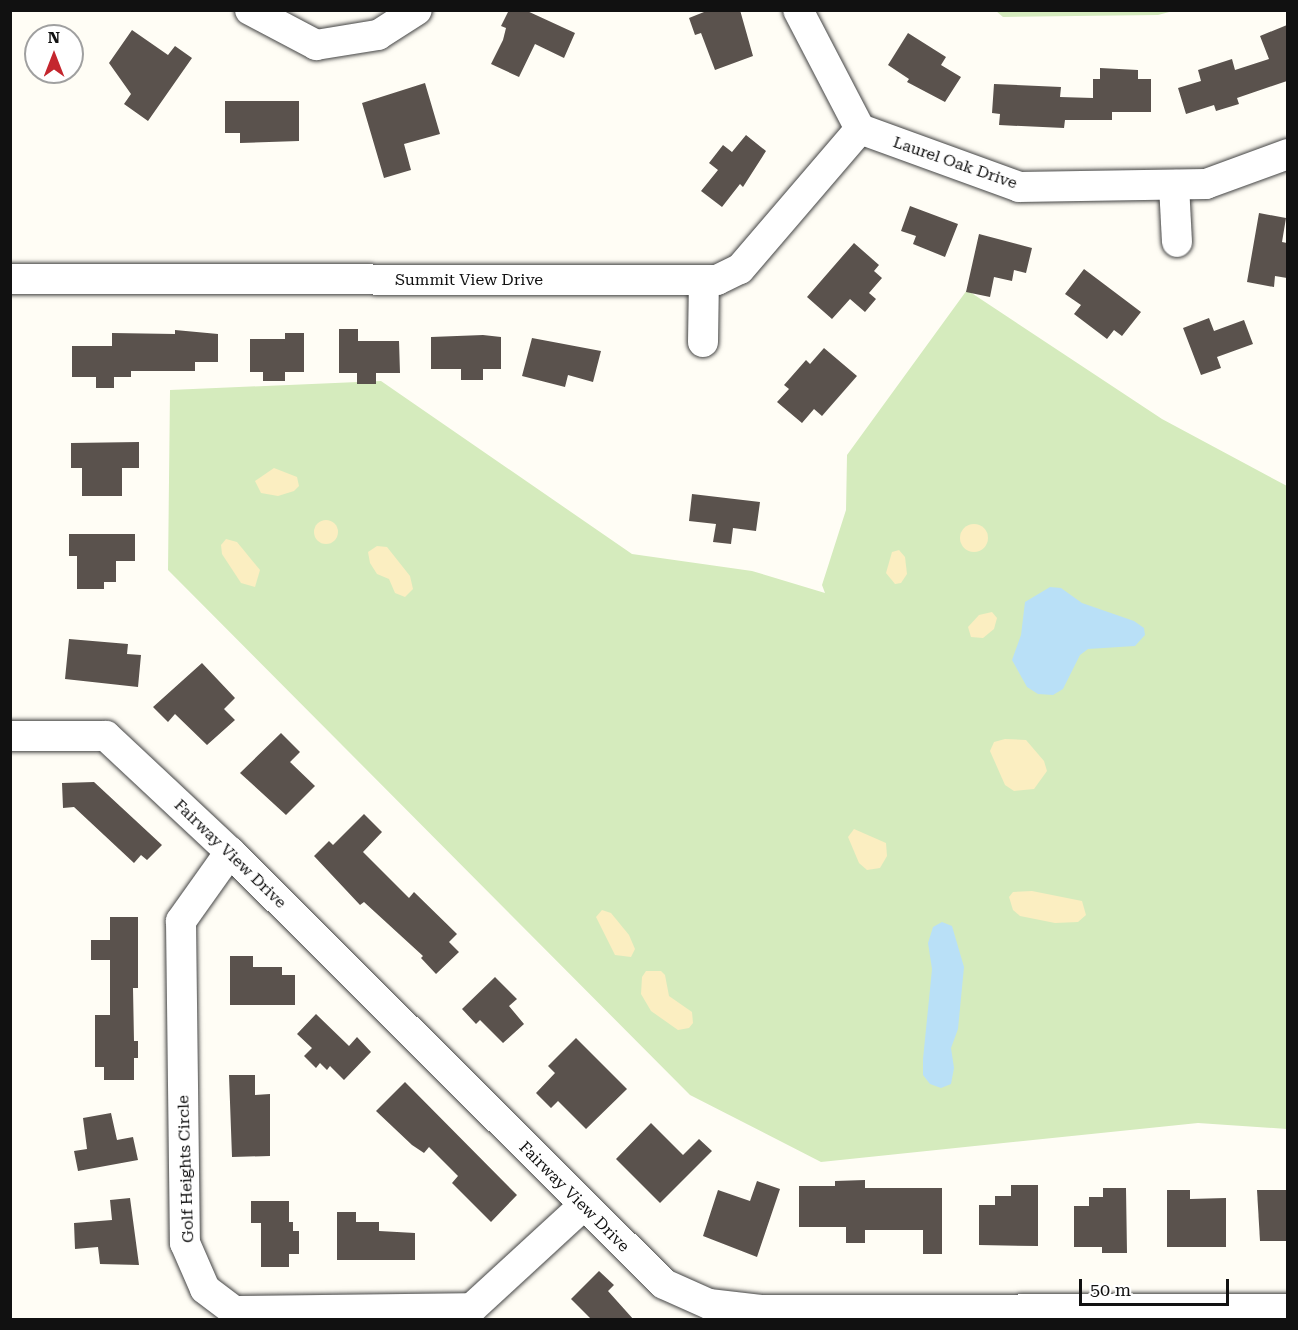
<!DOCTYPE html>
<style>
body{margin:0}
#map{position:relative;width:1298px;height:1330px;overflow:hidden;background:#fffdf5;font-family:"Roboto Serif",serif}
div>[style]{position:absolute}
.green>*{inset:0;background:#d5ebbd}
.sand>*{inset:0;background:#fbeec1}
.round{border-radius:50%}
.water>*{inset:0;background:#b9e0f7}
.building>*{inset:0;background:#5a524d}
.roads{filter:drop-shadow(0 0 2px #444) drop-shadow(0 0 2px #444)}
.minor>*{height:30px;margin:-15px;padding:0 15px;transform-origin:15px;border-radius:15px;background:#fff}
span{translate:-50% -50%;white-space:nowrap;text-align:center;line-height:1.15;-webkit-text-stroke:6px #fff;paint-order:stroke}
.street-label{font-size:16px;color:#111}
.frame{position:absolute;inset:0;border:12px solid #111;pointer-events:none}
.north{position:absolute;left:24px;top:24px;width:60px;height:60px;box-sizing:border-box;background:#fff;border:2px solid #a0a0a0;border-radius:50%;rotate:0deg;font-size:16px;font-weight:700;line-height:24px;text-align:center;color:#111}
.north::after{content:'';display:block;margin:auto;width:21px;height:27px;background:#c4262e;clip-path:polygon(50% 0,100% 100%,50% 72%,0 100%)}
.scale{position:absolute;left:1079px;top:1279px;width:150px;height:27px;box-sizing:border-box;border:3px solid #111;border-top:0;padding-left:8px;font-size:18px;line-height:21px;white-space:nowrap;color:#111;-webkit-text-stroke:4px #fff;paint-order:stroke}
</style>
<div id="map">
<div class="green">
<div style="clip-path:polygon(996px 11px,1173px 11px,1158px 15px,1003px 17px)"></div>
<div style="clip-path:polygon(967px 290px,1162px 419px,1287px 486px,1287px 1129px,1198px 1123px,821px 1162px,690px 1095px,168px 570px,170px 390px,381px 381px,632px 554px,752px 571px,825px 593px,822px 585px,846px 510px,847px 455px)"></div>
</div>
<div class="sand">
<div style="clip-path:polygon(274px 468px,297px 477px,299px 486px,294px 491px,278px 496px,261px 493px,255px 481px)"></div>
<div class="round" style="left:314px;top:520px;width:24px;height:24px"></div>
<div class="round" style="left:960px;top:524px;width:28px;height:28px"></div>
<div style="clip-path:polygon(226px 539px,237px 542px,260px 570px,255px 587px,241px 583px,222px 554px,221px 545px)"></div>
<div style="clip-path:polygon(377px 546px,387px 547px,410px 576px,413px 589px,405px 597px,395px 593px,389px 579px,377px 574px,370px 563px,368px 552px)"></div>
<div style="clip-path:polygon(899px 550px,905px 557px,907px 574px,901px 583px,895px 584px,886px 573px,892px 552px)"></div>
<div style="clip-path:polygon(992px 612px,997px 618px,994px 629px,983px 638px,971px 637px,968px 627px,979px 615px)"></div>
<div style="clip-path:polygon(1005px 739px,1026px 740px,1044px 761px,1047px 771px,1034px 789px,1014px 791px,1005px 785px,990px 751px,994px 742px)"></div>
<div style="clip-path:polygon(854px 829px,886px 843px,887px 856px,880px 868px,867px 870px,859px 863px,848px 837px)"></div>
<div style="clip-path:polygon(1032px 891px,1082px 901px,1086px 915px,1078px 922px,1055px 923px,1020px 916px,1013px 910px,1009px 897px,1013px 892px)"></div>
<div style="clip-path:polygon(602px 910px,611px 913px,629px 935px,635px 949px,631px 957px,615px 955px,596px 917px)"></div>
<div style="clip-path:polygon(646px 971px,661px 971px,665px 975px,669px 996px,692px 1012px,693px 1023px,689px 1028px,678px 1030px,651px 1011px,641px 994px,642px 977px)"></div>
</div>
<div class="water">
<div style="clip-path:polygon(1050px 587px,1061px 588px,1082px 603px,1134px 621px,1144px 628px,1145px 635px,1135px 646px,1088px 649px,1080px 655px,1063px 689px,1053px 695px,1038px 694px,1027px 687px,1012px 660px,1021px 635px,1025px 602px)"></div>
<div style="clip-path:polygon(942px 922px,952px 926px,964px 967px,958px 1029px,951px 1048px,954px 1068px,951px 1084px,941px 1088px,930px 1084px,923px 1075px,923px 1059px,932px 969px,928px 943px,933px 927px)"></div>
</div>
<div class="building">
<div style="clip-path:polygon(509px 10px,525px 10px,575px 33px,564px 58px,535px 44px,519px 77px,491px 64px,503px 40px,506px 28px,501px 26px)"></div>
<div style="clip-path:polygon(709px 10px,740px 10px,753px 56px,715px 70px,701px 33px,695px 35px,689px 18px)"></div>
<div style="clip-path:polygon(1287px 25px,1287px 81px,1237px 98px,1239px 104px,1216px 111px,1214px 105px,1186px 114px,1178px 88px,1201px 81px,1198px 70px,1232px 59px,1235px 70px,1269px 59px,1260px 36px)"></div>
<div style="clip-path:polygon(132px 30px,168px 55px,175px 46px,192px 58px,148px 121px,124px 104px,131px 94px,109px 63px)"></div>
<div style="clip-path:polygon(908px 33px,946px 57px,941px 65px,961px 77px,945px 102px,907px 82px,909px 79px,888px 65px)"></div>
<div style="clip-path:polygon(1100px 68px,1138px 70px,1138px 79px,1151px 79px,1151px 112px,1112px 112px,1112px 120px,1065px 120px,1064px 128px,999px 125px,1000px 114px,992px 113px,994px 84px,1061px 87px,1060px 97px,1093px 98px,1093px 79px,1100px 79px)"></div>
<div style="clip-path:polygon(425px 83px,440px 134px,404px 144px,411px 170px,384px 178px,362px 103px)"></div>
<div style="clip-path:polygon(225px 101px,299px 101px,299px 141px,240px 143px,240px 133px,225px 133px)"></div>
<div style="clip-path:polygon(746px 135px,766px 151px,743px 187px,740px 184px,722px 207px,701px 191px,718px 170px,709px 163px,723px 145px,732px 152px)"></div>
<div style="clip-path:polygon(910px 206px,958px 224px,945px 257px,913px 244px,916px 236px,901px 231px)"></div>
<div style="clip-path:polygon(1259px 213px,1286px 218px,1282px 242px,1287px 243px,1287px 278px,1275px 276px,1274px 287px,1247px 282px)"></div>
<div style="clip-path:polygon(979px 234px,1032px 248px,1026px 273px,1014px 270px,1012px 281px,994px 277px,990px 297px,966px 292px)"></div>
<div style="clip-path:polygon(854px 243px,879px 265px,874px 271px,882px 278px,869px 293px,876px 299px,865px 312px,850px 299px,832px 319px,807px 297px)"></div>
<div style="clip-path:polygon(1084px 269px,1141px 312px,1122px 336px,1114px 330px,1107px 339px,1074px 314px,1081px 305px,1065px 294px)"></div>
<div style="clip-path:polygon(1209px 318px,1214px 331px,1244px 320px,1253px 344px,1217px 357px,1221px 368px,1201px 375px,1183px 328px)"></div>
<div style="clip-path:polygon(339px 329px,358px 329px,358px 341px,399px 341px,400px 373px,376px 373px,376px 384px,357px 384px,357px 373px,339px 373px)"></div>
<div style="clip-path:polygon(175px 330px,218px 334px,218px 362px,195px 362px,195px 371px,131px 371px,131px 377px,114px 377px,114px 388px,96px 388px,96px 377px,72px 377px,72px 346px,112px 346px,112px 333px,175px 334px)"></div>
<div style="clip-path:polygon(285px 333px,304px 333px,304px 372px,285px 372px,285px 381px,263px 381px,263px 372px,250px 372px,250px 339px,285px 339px)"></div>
<div style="clip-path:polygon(483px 335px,501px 337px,501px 369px,483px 369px,483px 380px,461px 380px,461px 369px,431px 369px,431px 337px)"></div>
<div style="clip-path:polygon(532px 338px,601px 351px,593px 382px,568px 375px,565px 387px,522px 376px)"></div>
<div style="clip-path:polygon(824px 348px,857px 376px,822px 416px,814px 409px,802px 423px,777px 402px,789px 389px,784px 385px,806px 360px,810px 364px)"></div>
<div style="clip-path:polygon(139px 442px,139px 468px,122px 468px,122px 496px,82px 496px,82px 468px,71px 468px,71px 443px)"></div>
<div style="clip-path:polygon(692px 494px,760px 502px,756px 531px,733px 528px,731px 544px,713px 542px,716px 524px,689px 521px)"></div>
<div style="clip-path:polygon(69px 534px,135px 534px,135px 561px,116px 561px,116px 582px,104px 582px,104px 589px,77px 589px,77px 556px,69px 556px)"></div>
<div style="clip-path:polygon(69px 639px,128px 644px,127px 654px,141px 655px,138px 687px,65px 679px)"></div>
<div style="clip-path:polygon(202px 663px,235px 698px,224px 709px,235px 720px,207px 745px,175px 714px,168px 722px,153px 707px)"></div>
<div style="clip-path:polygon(281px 733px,300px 752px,290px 762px,315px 786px,286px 815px,240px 773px)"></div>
<div style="clip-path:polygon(94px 782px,162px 845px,147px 860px,141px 855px,134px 863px,74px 807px,63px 808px,62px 783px)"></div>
<div style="clip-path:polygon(364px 814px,382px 832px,363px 852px,409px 898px,414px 892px,457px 934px,449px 942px,459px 952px,436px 974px,421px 958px,423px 956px,364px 902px,360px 905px,314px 856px,329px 841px,333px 845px)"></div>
<div style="clip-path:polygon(110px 917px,138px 917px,138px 988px,133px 988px,134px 1041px,138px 1041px,138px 1058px,134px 1058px,134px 1080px,104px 1080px,104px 1067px,95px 1067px,95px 1015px,110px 1015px,110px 960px,91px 960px,91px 940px,110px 940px)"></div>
<div style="clip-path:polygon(230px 956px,253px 956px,253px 967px,282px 967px,282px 975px,295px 975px,295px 1005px,230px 1005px)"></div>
<div style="clip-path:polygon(495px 977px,517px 999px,509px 1006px,524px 1024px,503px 1043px,480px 1020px,476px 1024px,462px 1009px)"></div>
<div style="clip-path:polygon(316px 1014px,349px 1046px,357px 1037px,371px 1052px,344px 1080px,330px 1066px,327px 1070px,320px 1063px,316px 1068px,304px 1056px,312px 1048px,297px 1034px)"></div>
<div style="clip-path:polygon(576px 1038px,627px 1089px,586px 1129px,558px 1101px,551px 1108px,536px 1093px,555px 1073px,548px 1066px)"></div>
<div style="clip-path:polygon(229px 1075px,255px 1075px,255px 1095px,270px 1094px,270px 1156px,232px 1157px)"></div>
<div style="clip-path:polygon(405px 1082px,517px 1195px,491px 1222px,452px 1183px,458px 1176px,429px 1147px,424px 1153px,412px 1145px,376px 1111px)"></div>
<div style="clip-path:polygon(111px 1113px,117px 1140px,133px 1137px,138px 1160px,78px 1171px,74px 1151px,87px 1149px,83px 1118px)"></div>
<div style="clip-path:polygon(651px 1123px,683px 1155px,699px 1139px,712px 1151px,660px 1203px,616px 1159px)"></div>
<div style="clip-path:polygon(865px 1180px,865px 1188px,942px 1188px,942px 1254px,923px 1254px,923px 1230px,865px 1230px,865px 1243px,846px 1243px,846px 1227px,799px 1227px,799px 1186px,835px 1186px,835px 1181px)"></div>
<div style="clip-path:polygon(757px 1181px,780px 1189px,757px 1257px,703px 1236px,718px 1190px,750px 1201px)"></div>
<div style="clip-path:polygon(1011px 1185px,1038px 1185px,1038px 1246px,979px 1245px,979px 1205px,995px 1205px,995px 1196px,1011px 1196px)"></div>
<div style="clip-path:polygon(1103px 1188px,1126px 1188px,1127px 1253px,1102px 1253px,1102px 1247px,1074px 1247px,1074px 1206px,1089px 1206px,1089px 1197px,1103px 1197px)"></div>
<div style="clip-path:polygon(1167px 1190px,1190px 1190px,1190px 1199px,1226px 1198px,1226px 1247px,1167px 1247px)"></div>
<div style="clip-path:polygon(1257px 1190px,1287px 1190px,1287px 1241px,1260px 1241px)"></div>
<div style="clip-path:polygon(130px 1198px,139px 1265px,100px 1264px,98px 1247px,75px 1249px,74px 1223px,112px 1220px,110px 1200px)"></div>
<div style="clip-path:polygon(251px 1201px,289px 1201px,289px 1222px,293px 1222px,293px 1231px,299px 1231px,299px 1254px,289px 1254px,289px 1267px,261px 1267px,261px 1223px,251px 1223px)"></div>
<div style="clip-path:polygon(337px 1212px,356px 1212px,356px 1222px,379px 1222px,379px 1231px,415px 1233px,415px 1260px,337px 1260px)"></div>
<div style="clip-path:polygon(599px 1271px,614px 1285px,608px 1291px,634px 1320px,592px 1320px,571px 1299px)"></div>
</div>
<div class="roads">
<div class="minor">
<div style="left:250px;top:10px;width:75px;rotate:27.9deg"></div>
<div style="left:316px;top:45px;width:63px;rotate:-9.2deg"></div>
<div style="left:378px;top:35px;width:46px;rotate:-32.7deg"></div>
<div style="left:798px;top:10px;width:134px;rotate:62.5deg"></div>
<div style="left:860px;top:129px;width:169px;rotate:20deg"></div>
<div style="left:1019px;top:187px;width:187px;rotate:-0.9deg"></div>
<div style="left:1206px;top:184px;width:87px;rotate:-20.1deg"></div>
<div style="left:1174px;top:185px;width:57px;rotate:87deg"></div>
<div style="left:10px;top:279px;width:707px;rotate:0.08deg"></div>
<div style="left:717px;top:280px;width:25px;rotate:-26deg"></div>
<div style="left:740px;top:269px;width:184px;rotate:-49.4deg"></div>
<div style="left:703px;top:342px;width:62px;rotate:-89.1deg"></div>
<div style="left:10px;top:736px;width:96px"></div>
<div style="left:106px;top:736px;width:170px;rotate:43.1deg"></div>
<div style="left:230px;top:852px;width:612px;rotate:44.87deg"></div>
<div style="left:664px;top:1284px;width:49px;rotate:24deg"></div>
<div style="left:709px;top:1304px;width:52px;rotate:6.6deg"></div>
<div style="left:761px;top:1310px;width:527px;rotate:-0.11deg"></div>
<div style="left:230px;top:852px;width:85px;rotate:125.4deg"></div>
<div style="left:181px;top:921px;width:322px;rotate:89.3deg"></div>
<div style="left:185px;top:1243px;width:50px;rotate:66.5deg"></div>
<div style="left:205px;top:1289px;width:36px;rotate:37deg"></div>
<div style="left:234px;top:1311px;width:238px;rotate:-0.7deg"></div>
<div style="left:472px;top:1308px;width:149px;rotate:-42.6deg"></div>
</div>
</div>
<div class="street-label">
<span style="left:955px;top:163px;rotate:19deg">Laurel Oak Drive</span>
<span style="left:469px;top:280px">Summit View Drive</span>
<span style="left:230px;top:854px;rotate:44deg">Fairway View Drive</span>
<span style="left:186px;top:1169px;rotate:-92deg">Golf Heights Circle</span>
<span style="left:574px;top:1197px;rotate:45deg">Fairway View Drive</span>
</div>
<div class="frame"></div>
<div class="north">N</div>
<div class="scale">50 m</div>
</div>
